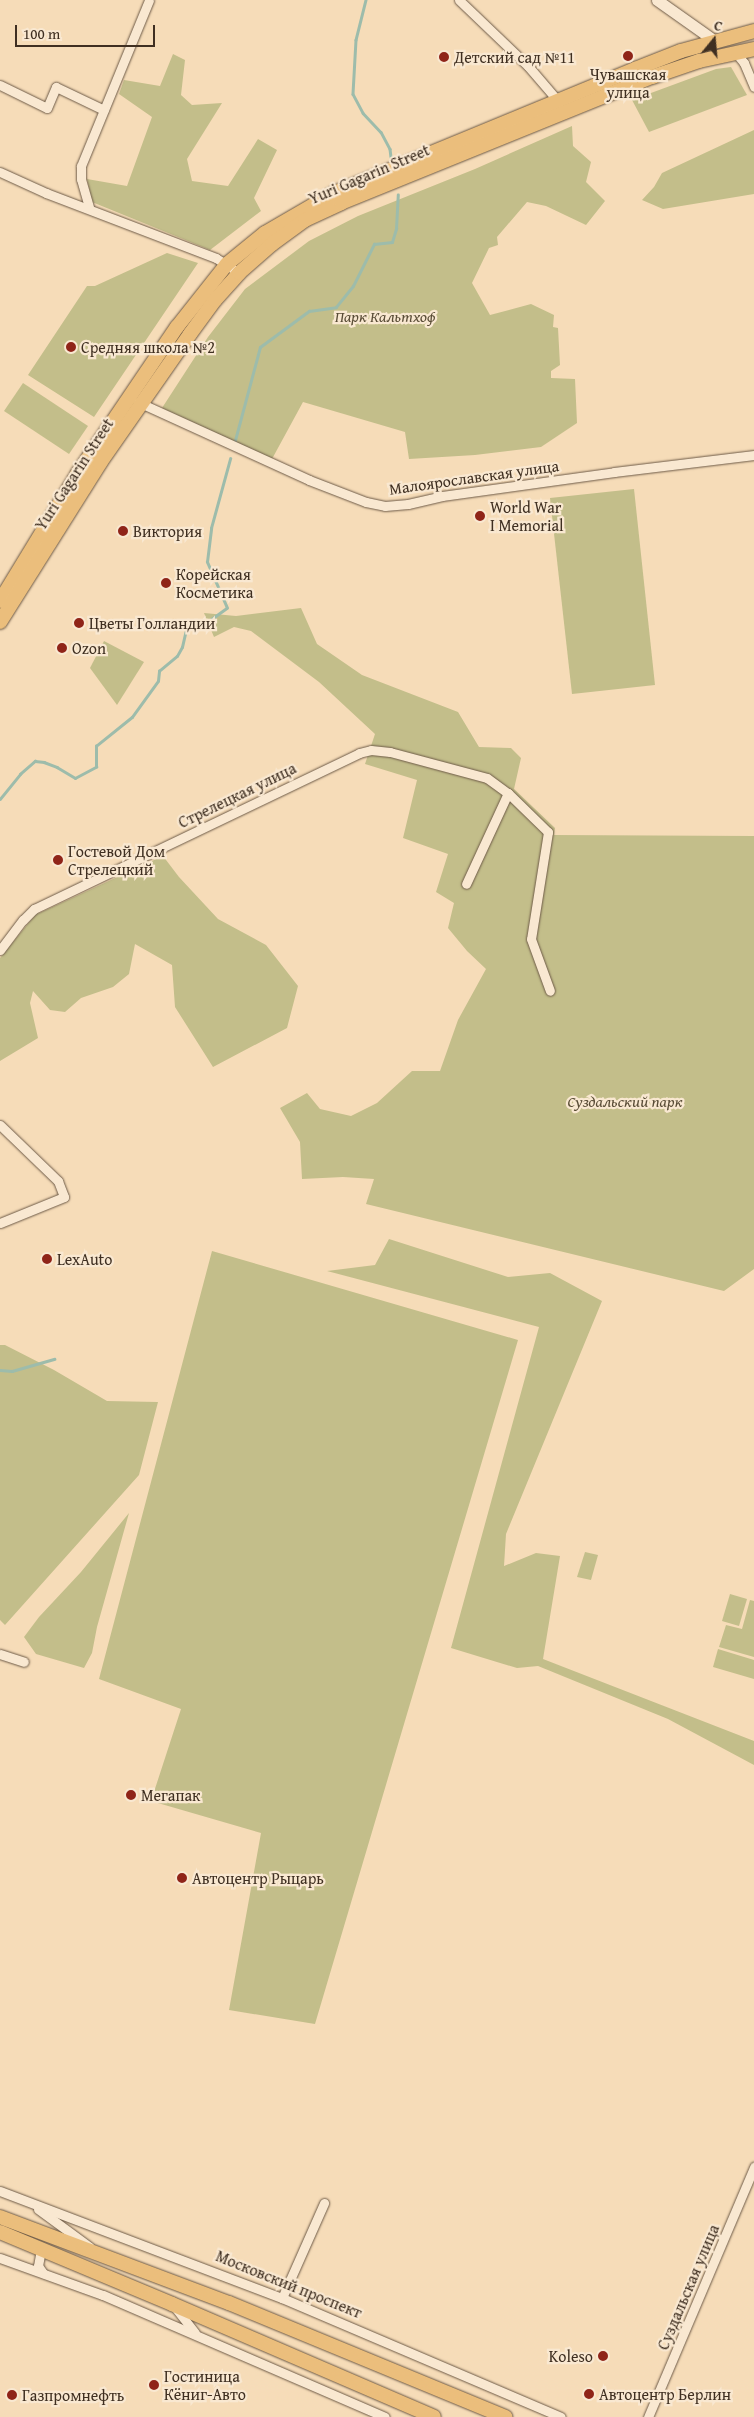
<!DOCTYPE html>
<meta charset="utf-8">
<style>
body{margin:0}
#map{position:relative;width:754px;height:2417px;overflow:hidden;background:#f6dcb8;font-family:"Gentium Book Plus",serif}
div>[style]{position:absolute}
.green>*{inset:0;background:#c3be8a}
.stream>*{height:2.5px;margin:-1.25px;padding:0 1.25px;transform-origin:1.25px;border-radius:1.25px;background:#9dbcab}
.roads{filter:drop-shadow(0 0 1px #6d5a47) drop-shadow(0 0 1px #6d5a47)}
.street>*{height:9px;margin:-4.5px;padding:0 4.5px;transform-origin:4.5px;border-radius:4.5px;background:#f9e8d1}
.secondary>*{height:11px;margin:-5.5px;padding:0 5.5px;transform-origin:5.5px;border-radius:5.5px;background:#f9e8d1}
.primary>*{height:14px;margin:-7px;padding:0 7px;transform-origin:7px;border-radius:7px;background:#ebbe7c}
.dots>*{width:14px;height:14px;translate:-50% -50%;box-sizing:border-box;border:2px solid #f9e8d1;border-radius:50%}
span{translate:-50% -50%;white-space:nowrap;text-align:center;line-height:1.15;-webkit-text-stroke:4.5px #f9e8d1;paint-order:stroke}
.poi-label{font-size:16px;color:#3f2f21}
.left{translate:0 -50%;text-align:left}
.right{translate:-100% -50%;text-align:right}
.street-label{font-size:16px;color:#3f2f21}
.park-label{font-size:16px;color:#594c36;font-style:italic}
.north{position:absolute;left:689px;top:15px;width:50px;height:50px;-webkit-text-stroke:4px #f9e8d1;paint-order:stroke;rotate:17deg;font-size:14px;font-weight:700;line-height:20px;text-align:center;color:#3f2f21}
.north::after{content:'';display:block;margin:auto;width:18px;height:22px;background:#3f2f21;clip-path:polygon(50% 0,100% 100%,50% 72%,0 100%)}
.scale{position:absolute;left:15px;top:25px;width:140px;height:22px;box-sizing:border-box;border:2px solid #3f2f21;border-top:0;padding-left:6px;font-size:15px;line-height:18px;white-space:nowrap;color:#3f2f21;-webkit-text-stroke:4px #f9e8d1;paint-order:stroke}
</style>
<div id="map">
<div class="green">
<div style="clip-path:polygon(173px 54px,185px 60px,181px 95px,192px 105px,222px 103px,187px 159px,192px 181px,228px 186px,258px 139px,277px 150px,254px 198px,261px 211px,210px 250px,92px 202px,87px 179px,127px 186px,152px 117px,119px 94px,124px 80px,160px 86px)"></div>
<div style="clip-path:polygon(731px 67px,747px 95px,649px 132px,632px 100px,716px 69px)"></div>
<div style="clip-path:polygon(572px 126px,573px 146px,591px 162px,586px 182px,605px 201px,586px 225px,546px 206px,527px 202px,497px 237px,498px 245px,489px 248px,472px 283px,490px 315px,531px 304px,554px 315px,553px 327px,558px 328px,560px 365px,551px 371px,551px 378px,575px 379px,577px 423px,541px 447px,475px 455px,409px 459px,405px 432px,303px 402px,272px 459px,162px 408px,208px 337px,245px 289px,309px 241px,358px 216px,475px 169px)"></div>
<div style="clip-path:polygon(754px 130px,754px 194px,663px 209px,642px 200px,654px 187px,662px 173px)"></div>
<div style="clip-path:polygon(167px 253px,198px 263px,94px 417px,28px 375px,87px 286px,95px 286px)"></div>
<div style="clip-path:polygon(23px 383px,88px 426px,69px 454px,4px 411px)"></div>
<div style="clip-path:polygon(634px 489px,655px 685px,572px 694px,550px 498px)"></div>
<div style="clip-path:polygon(301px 608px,317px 644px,362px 675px,458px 712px,479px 747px,511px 748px,521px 758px,514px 789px,555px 828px,554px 835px,754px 836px,754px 1269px,724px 1291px,366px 1204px,374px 1179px,343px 1177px,302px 1179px,300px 1142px,280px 1108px,307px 1093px,320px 1109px,351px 1116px,377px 1103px,412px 1071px,440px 1071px,458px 1020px,486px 969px,467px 951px,448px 928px,454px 903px,436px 892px,448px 854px,403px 838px,417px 780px,365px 764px,375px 734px,319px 682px,251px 631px,234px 627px,214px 637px,204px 613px,236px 616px)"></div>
<div style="clip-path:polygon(104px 641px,144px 662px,117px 705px,90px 668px)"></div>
<div style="clip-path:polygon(163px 856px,179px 877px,218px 919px,266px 945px,298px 986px,287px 1028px,213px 1067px,175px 1007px,172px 965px,135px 944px,129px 974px,113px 987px,81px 998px,65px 1012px,50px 1010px,33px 991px,30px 1003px,38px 1038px,0 1061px,0 958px,35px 915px)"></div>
<div style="clip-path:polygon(389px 1239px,508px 1277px,550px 1273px,602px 1301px,506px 1534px,504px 1566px,536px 1553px,560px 1556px,543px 1659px,754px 1741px,754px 1765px,668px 1719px,538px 1666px,517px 1668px,451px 1648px,539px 1327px,327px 1271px,375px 1265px)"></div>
<div style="clip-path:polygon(212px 1251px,518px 1340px,315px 2024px,229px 2010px,261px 1833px,151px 1801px,181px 1709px,99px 1679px)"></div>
<div style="clip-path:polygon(0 1345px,5px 1345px,54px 1370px,107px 1401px,158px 1402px,139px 1475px,5px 1625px,0 1620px)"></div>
<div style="clip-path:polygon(129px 1513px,97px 1627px,92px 1653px,84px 1668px,36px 1654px,24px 1637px,39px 1617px,81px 1572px)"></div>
<div style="clip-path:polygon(585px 1552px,598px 1555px,591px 1580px,577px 1577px)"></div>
<div style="clip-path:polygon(730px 1594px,747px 1599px,739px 1626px,722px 1621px)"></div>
<div style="clip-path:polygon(750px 1600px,754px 1601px,754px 1657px,719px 1647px,726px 1625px,742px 1629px)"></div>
<div style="clip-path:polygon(718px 1649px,754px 1660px,754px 1679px,713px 1667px)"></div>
</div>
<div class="stream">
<div style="left:366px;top:0;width:41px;rotate:104deg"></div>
<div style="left:356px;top:40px;width:54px;rotate:93.2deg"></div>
<div style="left:353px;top:94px;width:21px;rotate:62deg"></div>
<div style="left:363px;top:113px;width:26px;rotate:47deg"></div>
<div style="left:381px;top:132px;width:19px;rotate:62deg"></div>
<div style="left:390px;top:149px;width:8px;rotate:83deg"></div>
<div style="left:234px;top:444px;width:100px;rotate:-75deg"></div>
<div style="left:260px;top:347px;width:61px;rotate:-36.3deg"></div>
<div style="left:309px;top:311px;width:27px;rotate:-8deg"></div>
<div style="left:336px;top:307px;width:27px;rotate:-51deg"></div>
<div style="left:353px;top:286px;width:47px;rotate:-63.4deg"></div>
<div style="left:374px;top:244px;width:18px;rotate:-6deg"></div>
<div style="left:392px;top:242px;width:14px;rotate:-73deg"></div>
<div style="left:396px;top:229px;width:34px;rotate:-87deg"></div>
<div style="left:0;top:799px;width:32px;rotate:-51deg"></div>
<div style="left:20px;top:774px;width:20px;rotate:-41deg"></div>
<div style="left:35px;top:761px;width:9px;rotate:6deg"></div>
<div style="left:44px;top:762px;width:14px;rotate:21deg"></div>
<div style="left:57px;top:767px;width:21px;rotate:31deg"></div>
<div style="left:75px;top:778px;width:24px;rotate:-28deg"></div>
<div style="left:96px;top:767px;width:21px;rotate:-90deg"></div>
<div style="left:96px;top:746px;width:46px;rotate:-38.9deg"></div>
<div style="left:132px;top:717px;width:44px;rotate:-54.2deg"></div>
<div style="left:158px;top:681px;width:10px;rotate:-84deg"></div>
<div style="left:159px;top:671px;width:23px;rotate:-40deg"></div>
<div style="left:177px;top:656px;width:10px;rotate:-61deg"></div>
<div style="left:182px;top:647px;width:18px;rotate:-77deg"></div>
<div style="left:186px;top:629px;width:13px;rotate:-4deg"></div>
<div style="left:199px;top:628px;width:34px;rotate:-36deg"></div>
<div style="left:227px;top:608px;width:50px;rotate:-113.5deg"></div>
<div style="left:207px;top:562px;width:34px;rotate:-83deg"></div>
<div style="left:211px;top:528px;width:72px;rotate:-74.6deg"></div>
<div style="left:0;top:1370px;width:12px;rotate:5deg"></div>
<div style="left:12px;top:1371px;width:44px;rotate:-15.9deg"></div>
</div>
<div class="roads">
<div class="street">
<div style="left:459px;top:0;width:95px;rotate:43.7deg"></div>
<div style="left:528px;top:66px;width:46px;rotate:49.4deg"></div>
<div style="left:736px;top:53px;width:13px;rotate:51deg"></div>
<div style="left:744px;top:63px;width:26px;rotate:67deg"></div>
<div style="left:0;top:85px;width:52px;rotate:26.1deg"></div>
<div style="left:47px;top:108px;width:23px;rotate:-67deg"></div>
<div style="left:56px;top:87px;width:53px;rotate:25.6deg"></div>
<div style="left:0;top:172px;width:51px;rotate:24.5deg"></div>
<div style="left:46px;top:193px;width:182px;rotate:20.9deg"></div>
<div style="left:216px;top:258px;width:27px;rotate:33deg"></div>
<div style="left:89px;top:207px;width:29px;rotate:-106deg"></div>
<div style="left:81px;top:179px;width:13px;rotate:-90deg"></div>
<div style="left:81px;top:166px;width:179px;rotate:-67.7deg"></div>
<div style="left:138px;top:402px;width:188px;rotate:24.5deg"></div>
<div style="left:309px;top:480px;width:61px;rotate:21.1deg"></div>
<div style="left:366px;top:502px;width:19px;rotate:12deg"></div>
<div style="left:385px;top:506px;width:23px;rotate:-5deg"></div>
<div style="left:408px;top:504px;width:35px;rotate:-13deg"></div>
<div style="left:442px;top:496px;width:174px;rotate:-7.9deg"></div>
<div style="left:614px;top:472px;width:141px;rotate:-6.9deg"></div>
<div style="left:508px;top:793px;width:56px;rotate:44.3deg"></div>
<div style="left:548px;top:832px;width:108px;rotate:99deg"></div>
<div style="left:531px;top:939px;width:55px;rotate:69.9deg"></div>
<div style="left:0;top:950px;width:38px;rotate:-53deg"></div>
<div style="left:23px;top:920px;width:16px;rotate:-45deg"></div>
<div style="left:34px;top:909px;width:361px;rotate:-25.6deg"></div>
<div style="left:359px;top:753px;width:12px;rotate:-14deg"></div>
<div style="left:371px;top:750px;width:19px;rotate:6deg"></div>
<div style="left:390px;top:752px;width:100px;rotate:15deg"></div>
<div style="left:487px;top:778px;width:26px;rotate:36deg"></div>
<div style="left:508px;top:793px;width:100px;rotate:114.8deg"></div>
<div style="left:0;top:1125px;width:81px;rotate:44deg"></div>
<div style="left:58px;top:1181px;width:17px;rotate:69deg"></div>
<div style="left:64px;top:1197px;width:69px;rotate:157.9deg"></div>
<div style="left:0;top:1654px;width:25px;rotate:18deg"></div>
<div style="left:0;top:2191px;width:302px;rotate:20.8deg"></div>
<div style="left:282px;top:2298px;width:303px;rotate:23.1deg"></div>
<div style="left:38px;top:2209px;width:64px;rotate:36.2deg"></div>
<div style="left:41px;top:2249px;width:17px;rotate:100deg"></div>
<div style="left:38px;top:2266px;width:9px;rotate:54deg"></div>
<div style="left:0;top:2258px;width:109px;rotate:19.8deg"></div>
<div style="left:103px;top:2295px;width:307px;rotate:23.4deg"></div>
<div style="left:282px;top:2298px;width:104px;rotate:-66.1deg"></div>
<div style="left:174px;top:2306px;width:34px;rotate:52deg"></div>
<div style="left:648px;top:2417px;width:272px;rotate:-67deg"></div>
</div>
<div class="secondary">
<div style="left:657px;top:0;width:71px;rotate:35.3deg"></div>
</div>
<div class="primary">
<div style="left:0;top:601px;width:150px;rotate:-58.6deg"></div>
<div style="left:78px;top:473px;width:176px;rotate:-55.9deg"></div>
<div style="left:177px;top:327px;width:80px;rotate:-51.6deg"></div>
<div style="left:227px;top:264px;width:49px;rotate:-39.2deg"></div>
<div style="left:265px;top:233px;width:80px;rotate:-30.1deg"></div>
<div style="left:334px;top:193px;width:326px;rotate:-22.4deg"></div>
<div style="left:635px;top:69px;width:49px;rotate:-21.4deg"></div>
<div style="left:681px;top:51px;width:76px;rotate:-15.3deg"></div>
<div style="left:0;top:622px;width:188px;rotate:-57.8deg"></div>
<div style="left:100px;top:463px;width:157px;rotate:-55.1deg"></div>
<div style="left:190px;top:334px;width:42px;rotate:-53.7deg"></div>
<div style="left:215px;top:300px;width:36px;rotate:-48deg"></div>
<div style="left:239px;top:273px;width:44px;rotate:-41.3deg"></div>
<div style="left:272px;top:244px;width:41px;rotate:-36deg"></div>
<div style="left:305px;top:220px;width:40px;rotate:-25deg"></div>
<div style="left:341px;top:203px;width:336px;rotate:-22.1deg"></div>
<div style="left:652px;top:77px;width:50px;rotate:-18.8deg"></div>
<div style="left:699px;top:61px;width:56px;rotate:-12.3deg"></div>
<div style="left:0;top:2217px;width:245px;rotate:20.6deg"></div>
<div style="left:229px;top:2303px;width:299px;rotate:22.4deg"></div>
<div style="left:0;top:2232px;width:186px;rotate:22.7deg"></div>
<div style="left:172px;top:2304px;width:285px;rotate:23.3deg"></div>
</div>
</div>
<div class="dots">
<div style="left:628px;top:56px;background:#8f2418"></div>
<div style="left:444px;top:57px;background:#8f2418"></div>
<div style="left:71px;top:347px;background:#8f2418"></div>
<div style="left:480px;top:516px;background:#8f2418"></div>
<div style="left:123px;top:531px;background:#8f2418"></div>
<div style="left:166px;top:583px;background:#8f2418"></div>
<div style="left:79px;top:623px;background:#8f2418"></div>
<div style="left:62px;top:648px;background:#8f2418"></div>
<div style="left:58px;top:860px;background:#8f2418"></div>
<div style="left:47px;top:1259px;background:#8f2418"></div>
<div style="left:131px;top:1795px;background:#8f2418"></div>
<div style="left:182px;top:1878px;background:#8f2418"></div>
<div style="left:603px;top:2356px;background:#8f2418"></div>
<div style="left:154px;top:2385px;background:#8f2418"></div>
<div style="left:589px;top:2394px;background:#8f2418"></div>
<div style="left:12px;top:2395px;background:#8f2418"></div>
</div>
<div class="poi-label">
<span class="left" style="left:454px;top:57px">Детский сад №11</span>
<span style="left:628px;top:83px">Чувашская<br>улица</span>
<span class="left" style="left:81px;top:347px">Средняя школа №2</span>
<span class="left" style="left:490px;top:516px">World War<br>I Memorial</span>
<span class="left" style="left:133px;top:531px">Виктория</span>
<span class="left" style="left:176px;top:583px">Корейская<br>Косметика</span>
<span class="left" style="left:89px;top:623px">Цветы Голландии</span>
<span class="left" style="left:72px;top:648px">Ozon</span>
<span class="left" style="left:68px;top:860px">Гостевой Дом<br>Стрелецкий</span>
<span class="left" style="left:57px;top:1259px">LexAuto</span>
<span class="left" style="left:141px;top:1795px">Мегапак</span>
<span class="left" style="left:192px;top:1878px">Автоцентр Рыцарь</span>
<span class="right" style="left:593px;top:2356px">Koleso</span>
<span class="left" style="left:164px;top:2385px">Гостиница<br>Кёниг-Авто</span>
<span class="left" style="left:599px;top:2394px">Автоцентр Берлин</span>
<span class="left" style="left:22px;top:2395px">Газпромнефть</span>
</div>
<div class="street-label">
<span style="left:369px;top:174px;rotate:-23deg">Yuri Gagarin Street</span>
<span style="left:74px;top:474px;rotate:-57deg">Yuri Gagarin Street</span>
<span style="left:474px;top:477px;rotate:-8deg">Малоярославская улица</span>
<span style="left:237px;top:795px;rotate:-26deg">Стрелецкая улица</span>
<span style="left:289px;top:2284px;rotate:22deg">Московский проспект</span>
<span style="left:688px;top:2287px;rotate:-67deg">Суздальская улица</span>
</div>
<div class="park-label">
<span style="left:385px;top:316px">Парк Кальтхоф</span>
<span style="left:625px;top:1101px">Суздальский парк</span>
</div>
<div class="north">С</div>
<div class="scale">100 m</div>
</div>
